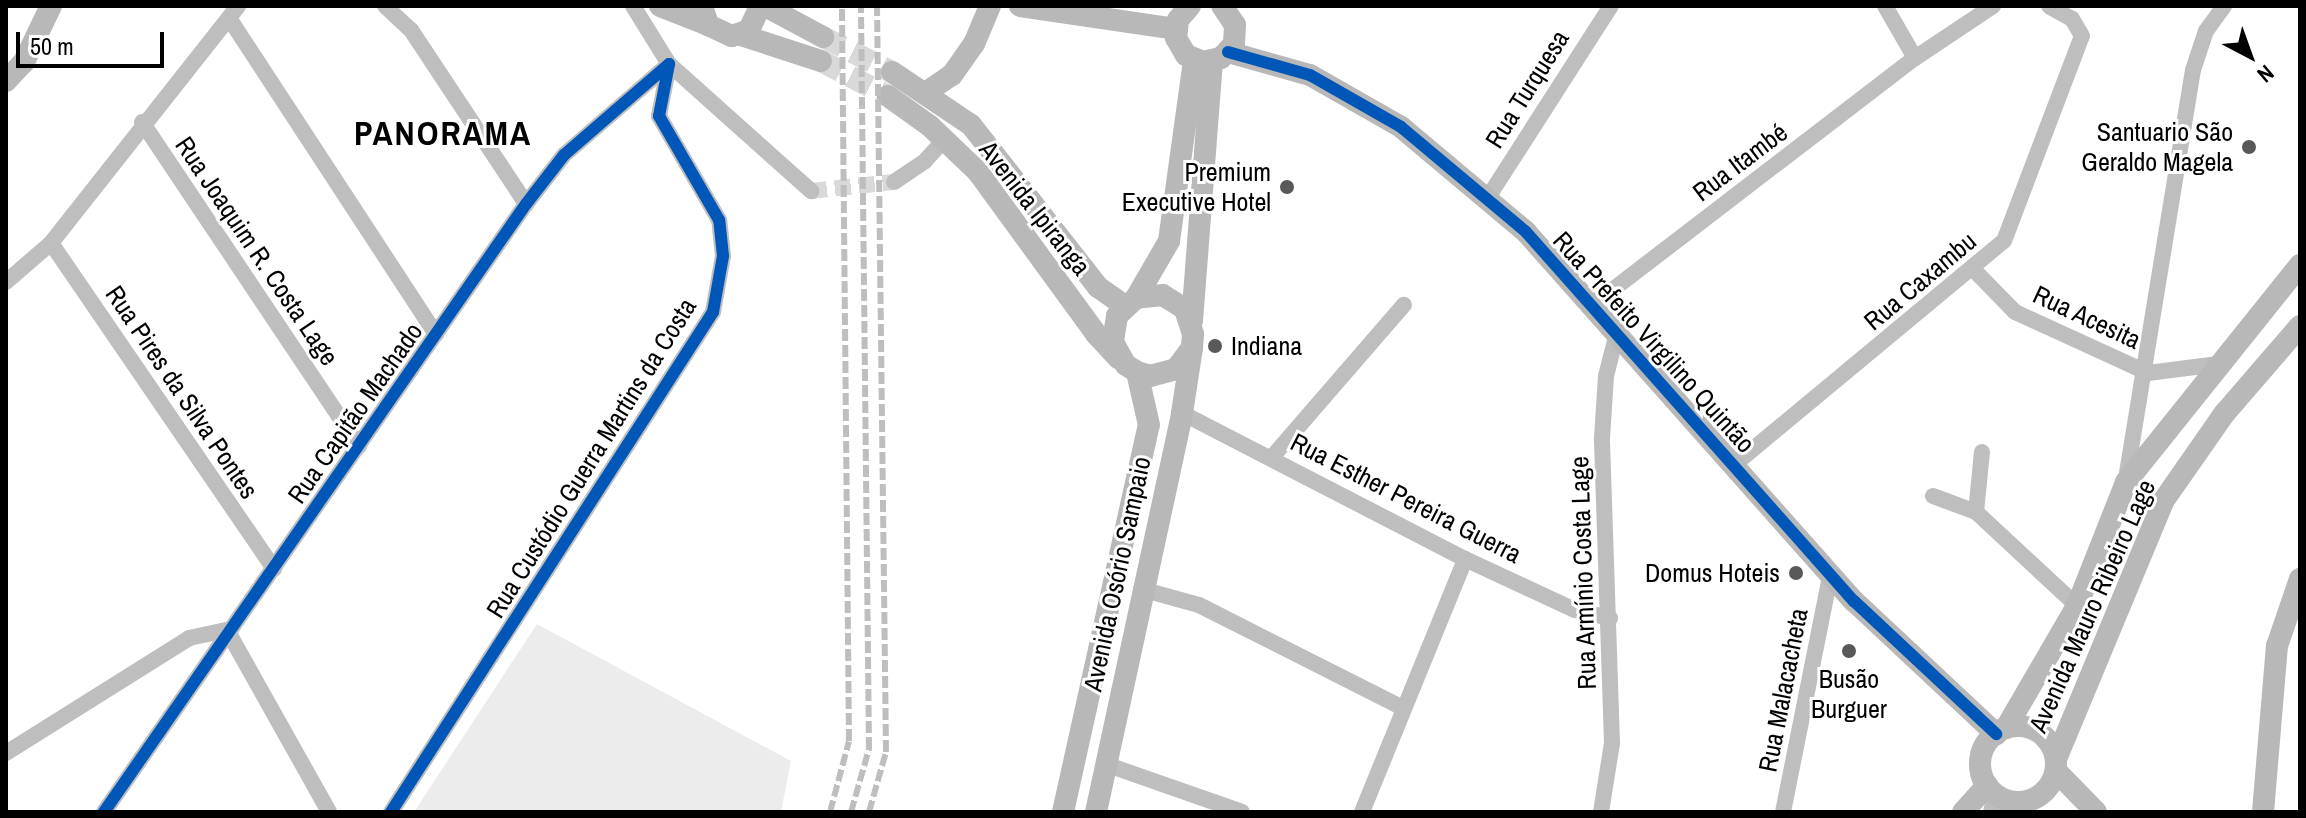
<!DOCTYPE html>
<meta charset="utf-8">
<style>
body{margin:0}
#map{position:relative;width:2306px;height:818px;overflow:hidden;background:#fff;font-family:"Archivo Narrow",sans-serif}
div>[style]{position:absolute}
.green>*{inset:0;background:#ececec}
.street-tunnel>*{height:16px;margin-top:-8px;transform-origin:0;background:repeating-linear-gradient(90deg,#d9d9d9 0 16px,transparent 0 24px)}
.secondary-tunnel>*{height:22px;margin-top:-11px;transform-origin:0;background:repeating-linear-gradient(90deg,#d9d9d9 0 22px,transparent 0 33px)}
.street>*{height:16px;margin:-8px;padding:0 8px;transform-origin:8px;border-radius:8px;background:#bebebe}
.secondary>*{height:22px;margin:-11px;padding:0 11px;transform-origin:11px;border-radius:11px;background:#b8b8b8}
.secondary>.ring{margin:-11px;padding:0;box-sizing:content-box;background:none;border:22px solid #b8b8b8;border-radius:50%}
.rail>*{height:6px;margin-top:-3px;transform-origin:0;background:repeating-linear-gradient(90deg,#bebebe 0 12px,transparent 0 16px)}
.cycleway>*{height:12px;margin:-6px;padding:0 6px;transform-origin:6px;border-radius:6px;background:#0057b8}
.dots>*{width:22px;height:22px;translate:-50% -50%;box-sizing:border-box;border:4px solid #fff;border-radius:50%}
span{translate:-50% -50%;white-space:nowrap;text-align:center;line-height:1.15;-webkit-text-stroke:6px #fff;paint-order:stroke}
.street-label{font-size:26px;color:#000}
.poi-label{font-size:26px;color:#000}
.right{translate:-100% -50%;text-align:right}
.left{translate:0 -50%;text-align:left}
.district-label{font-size:34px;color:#000;font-weight:700;letter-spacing:2px}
.frame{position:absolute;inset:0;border:8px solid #000;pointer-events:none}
.north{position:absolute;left:2210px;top:16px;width:80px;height:80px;-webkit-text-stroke:6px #fff;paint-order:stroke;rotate:139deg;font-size:22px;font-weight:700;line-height:32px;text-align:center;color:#000}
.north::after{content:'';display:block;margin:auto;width:28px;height:36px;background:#000;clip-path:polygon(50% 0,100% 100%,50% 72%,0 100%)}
.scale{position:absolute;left:16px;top:32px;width:148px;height:36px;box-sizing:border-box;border:4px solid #000;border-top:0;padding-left:10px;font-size:24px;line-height:28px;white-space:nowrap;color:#000;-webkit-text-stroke:6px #fff;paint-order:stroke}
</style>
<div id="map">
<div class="green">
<div style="clip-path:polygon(537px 624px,791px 761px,781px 812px,414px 812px)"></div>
</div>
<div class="street-tunnel">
<div style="left:811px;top:191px;width:83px;rotate:-6.2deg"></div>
</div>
<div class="secondary-tunnel">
<div style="left:823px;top:37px;width:77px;rotate:26.9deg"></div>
<div style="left:821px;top:61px;width:76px;rotate:27.6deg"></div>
</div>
<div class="street">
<div style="left:385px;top:6px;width:35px;rotate:43deg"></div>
<div style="left:411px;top:30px;width:209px;rotate:56.5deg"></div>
<div style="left:633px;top:6px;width:68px;rotate:58.2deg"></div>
<div style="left:669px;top:64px;width:191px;rotate:41.8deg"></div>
<div style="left:1885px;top:6px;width:60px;rotate:60deg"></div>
<div style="left:229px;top:18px;width:378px;rotate:56.8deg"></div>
<div style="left:142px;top:122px;width:390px;rotate:56.2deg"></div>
<div style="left:894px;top:182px;width:37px;rotate:-34deg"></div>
<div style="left:925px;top:161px;width:28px;rotate:-48deg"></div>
<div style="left:1487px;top:199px;width:229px;rotate:-57.3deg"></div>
<div style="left:51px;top:243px;width:395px;rotate:55.6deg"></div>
<div style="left:1973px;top:269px;width:60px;rotate:45.7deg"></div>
<div style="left:2015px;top:312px;width:146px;rotate:24.6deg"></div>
<div style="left:6px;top:282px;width:60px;rotate:-40.9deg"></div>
<div style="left:51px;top:243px;width:302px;rotate:-51.7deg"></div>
<div style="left:1594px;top:304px;width:404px;rotate:-37.5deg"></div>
<div style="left:1915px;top:58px;width:94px;rotate:-33.7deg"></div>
<div style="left:2148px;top:373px;width:71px;rotate:-7.3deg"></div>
<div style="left:1182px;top:413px;width:318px;rotate:27.3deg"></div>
<div style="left:1465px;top:559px;width:121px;rotate:24.9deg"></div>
<div style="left:1575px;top:610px;width:36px;rotate:13deg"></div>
<div style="left:1982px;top:452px;width:60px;rotate:95.7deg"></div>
<div style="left:1976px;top:512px;width:138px;rotate:42.9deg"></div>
<div style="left:1273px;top:456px;width:200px;rotate:-49.1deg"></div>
<div style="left:1735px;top:464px;width:349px;rotate:-39.7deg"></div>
<div style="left:2004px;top:241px;width:219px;rotate:-69.2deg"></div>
<div style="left:2082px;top:36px;width:20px;rotate:-120deg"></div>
<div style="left:2072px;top:19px;width:26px;rotate:-151deg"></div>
<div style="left:2126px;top:479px;width:414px;rotate:-80.7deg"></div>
<div style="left:2193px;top:70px;width:41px;rotate:-71.6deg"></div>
<div style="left:2206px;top:31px;width:31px;rotate:-54deg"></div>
<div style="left:1933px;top:496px;width:46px;rotate:20.4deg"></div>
<div style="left:1141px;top:589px;width:60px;rotate:15.4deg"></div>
<div style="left:1199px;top:605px;width:226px;rotate:26.8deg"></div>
<div style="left:227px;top:630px;width:209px;rotate:60.7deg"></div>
<div style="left:6px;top:753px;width:216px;rotate:-32.1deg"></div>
<div style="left:189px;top:638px;width:39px;rotate:-12deg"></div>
<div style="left:1105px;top:764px;width:145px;rotate:19.3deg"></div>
<div style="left:104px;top:812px;width:740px;rotate:-55.24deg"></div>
<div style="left:526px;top:204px;width:62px;rotate:-52.2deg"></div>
<div style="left:564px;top:155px;width:139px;rotate:-40.9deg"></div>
<div style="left:391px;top:812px;width:595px;rotate:-57.22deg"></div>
<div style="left:713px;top:312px;width:57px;rotate:-79.9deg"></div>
<div style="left:723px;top:256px;width:36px;rotate:-96deg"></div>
<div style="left:719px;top:220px;width:120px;rotate:-120deg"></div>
<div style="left:659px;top:116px;width:53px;rotate:-79.1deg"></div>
<div style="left:1362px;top:812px;width:273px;rotate:-67.8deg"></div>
<div style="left:1601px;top:812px;width:70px;rotate:-80.9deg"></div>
<div style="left:1612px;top:743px;width:305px;rotate:-91.9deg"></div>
<div style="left:1602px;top:438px;width:62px;rotate:-86.3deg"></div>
<div style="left:1606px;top:376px;width:44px;rotate:-75.7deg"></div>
<div style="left:1783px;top:812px;width:241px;rotate:-78.7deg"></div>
<div style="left:1991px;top:812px;width:18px;rotate:-77deg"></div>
<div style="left:2021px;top:812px;width:13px;rotate:-61deg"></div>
</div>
<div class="secondary">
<div style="left:660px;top:6px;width:52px;rotate:21.6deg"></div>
<div style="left:702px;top:6px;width:20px;rotate:72deg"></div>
<div style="left:708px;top:25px;width:26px;rotate:25deg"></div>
<div style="left:732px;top:36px;width:18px;rotate:-19deg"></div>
<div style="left:749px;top:30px;width:26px;rotate:-65deg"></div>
<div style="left:765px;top:6px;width:66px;rotate:28.1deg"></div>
<div style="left:1020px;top:6px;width:157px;rotate:8.4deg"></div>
<div style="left:1190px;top:6px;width:18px;rotate:131deg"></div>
<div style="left:1178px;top:20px;width:18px;rotate:96deg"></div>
<div style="left:1176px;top:38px;width:20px;rotate:60deg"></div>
<div style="left:1186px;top:55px;width:18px;rotate:22deg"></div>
<div style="left:1203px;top:62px;width:18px;rotate:-13deg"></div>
<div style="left:1221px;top:58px;width:19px;rotate:-47deg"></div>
<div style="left:1234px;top:44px;width:19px;rotate:-87deg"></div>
<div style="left:1235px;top:25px;width:23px;rotate:-124deg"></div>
<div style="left:741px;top:35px;width:84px;rotate:18deg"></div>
<div style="left:1228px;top:52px;width:85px;rotate:15.7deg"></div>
<div style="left:1310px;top:75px;width:105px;rotate:29.7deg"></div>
<div style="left:1401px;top:127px;width:163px;rotate:40deg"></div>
<div style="left:1526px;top:232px;width:494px;rotate:48.4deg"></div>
<div style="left:1854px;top:601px;width:195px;rotate:43.1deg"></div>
<div style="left:892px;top:72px;width:95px;rotate:33.9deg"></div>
<div style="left:971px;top:125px;width:206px;rotate:51.9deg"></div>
<div style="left:1098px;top:287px;width:33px;rotate:35deg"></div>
<div style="left:6px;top:81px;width:26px;rotate:-47deg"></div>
<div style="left:24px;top:62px;width:62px;rotate:-64.3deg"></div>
<div style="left:925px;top:93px;width:32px;rotate:-34deg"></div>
<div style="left:952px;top:75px;width:38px;rotate:-55deg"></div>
<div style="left:974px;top:44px;width:41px;rotate:-67.2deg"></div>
<div style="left:888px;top:96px;width:52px;rotate:35.5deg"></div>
<div style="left:930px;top:126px;width:66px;rotate:43.8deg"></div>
<div style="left:978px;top:172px;width:200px;rotate:53.9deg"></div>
<div style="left:1096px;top:334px;width:33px;rotate:47deg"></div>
<div style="left:1136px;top:298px;width:66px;rotate:-59.9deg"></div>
<div style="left:1169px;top:241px;width:183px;rotate:-82.1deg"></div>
<div style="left:1192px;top:321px;width:261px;rotate:-85.6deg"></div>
<div class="ring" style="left:1980px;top:726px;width:54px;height:54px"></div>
<div style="left:2006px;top:728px;width:141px;rotate:-59.8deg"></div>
<div style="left:2077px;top:606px;width:133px;rotate:-68.4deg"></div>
<div style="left:2126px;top:482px;width:278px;rotate:-51.3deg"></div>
<div style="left:2056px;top:759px;width:281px;rotate:-67.4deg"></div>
<div style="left:2164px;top:500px;width:105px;rotate:-55.1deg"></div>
<div style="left:2224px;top:414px;width:116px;rotate:-49.2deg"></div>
<div style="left:2056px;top:771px;width:57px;rotate:45.7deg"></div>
<div style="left:1063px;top:812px;width:396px;rotate:-77.5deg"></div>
<div style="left:1149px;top:425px;width:54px;rotate:-102.8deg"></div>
<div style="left:1096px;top:812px;width:408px;rotate:-77.8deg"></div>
<div style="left:1182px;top:413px;width:66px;rotate:-81.3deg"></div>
<div style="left:1192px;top:348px;width:14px;rotate:-86deg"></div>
<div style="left:1193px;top:334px;width:26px;rotate:-108deg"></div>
<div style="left:1185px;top:309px;width:26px;rotate:-148deg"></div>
<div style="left:1163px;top:295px;width:27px;rotate:174deg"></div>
<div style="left:1136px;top:298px;width:26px;rotate:137deg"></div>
<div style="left:1117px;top:316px;width:26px;rotate:99deg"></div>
<div style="left:1113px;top:342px;width:26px;rotate:61deg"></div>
<div style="left:1126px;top:365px;width:13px;rotate:32deg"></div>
<div style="left:1137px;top:372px;width:14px;rotate:17deg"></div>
<div style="left:1150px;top:376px;width:27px;rotate:-15deg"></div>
<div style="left:1176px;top:369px;width:26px;rotate:-53deg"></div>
<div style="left:1963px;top:812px;width:36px;rotate:-48deg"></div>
<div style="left:2263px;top:812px;width:167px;rotate:-85.2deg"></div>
<div style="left:2277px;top:646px;width:71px;rotate:-71.1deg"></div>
</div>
<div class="rail">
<div style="left:830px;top:812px;width:73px;rotate:-75deg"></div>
<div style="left:849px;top:741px;width:735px;rotate:-90.55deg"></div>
<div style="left:851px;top:812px;width:66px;rotate:-74.1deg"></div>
<div style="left:869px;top:749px;width:743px;rotate:-90.62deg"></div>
<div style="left:869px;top:812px;width:62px;rotate:-74.2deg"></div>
<div style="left:886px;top:752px;width:746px;rotate:-90.69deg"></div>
</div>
<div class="cycleway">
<div style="left:1228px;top:52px;width:85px;rotate:15.7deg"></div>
<div style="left:1310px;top:75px;width:105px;rotate:29.7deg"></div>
<div style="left:1401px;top:127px;width:163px;rotate:40deg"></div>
<div style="left:1526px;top:232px;width:494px;rotate:48.4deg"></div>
<div style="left:1854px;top:601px;width:195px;rotate:43.1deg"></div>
<div style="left:104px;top:812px;width:740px;rotate:-55.24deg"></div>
<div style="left:526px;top:204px;width:62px;rotate:-52.2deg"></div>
<div style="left:564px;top:155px;width:139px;rotate:-40.9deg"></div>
<div style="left:391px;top:812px;width:595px;rotate:-57.22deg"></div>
<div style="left:713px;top:312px;width:57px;rotate:-79.9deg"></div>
<div style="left:723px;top:256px;width:36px;rotate:-96deg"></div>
<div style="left:719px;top:220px;width:120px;rotate:-120deg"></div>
<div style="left:659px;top:116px;width:53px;rotate:-79.1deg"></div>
</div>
<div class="dots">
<div style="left:2249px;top:147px;background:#595959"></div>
<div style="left:1287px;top:187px;background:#595959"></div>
<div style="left:1215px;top:346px;background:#595959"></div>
<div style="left:1796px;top:573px;background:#595959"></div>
<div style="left:1849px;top:651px;background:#595959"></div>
</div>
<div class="street-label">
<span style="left:1527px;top:89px;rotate:-58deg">Rua Turquesa</span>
<span style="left:1740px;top:162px;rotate:-37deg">Rua Itambé</span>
<span style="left:1035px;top:208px;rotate:52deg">Avenida Ipiranga</span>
<span style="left:257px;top:251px;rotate:56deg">Rua Joaquim R. Costa Lage</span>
<span style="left:1920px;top:281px;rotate:-40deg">Rua Caxambu</span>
<span style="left:2087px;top:317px;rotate:25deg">Rua Acesita</span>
<span style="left:1654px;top:342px;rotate:48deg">Rua Prefeito Virgilino Quintão</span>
<span style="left:182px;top:392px;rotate:56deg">Rua Pires da Silva Pontes</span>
<span style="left:355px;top:413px;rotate:-55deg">Rua Capitão Machado</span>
<span style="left:591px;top:458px;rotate:-58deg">Rua Custódio Guerra Martins da Costa</span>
<span style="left:1406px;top:498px;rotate:27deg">Rua Esther Pereira Guerra</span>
<span style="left:1583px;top:573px;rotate:-92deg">Rua Armínio Costa Lage</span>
<span style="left:1117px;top:574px;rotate:-78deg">Avenida Osório Sampaio</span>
<span style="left:2092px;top:606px;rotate:-66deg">Avenida Mauro Ribeiro Lage</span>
<span style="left:1783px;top:690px;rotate:-79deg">Rua Malacacheta</span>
</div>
<div class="poi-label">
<span class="right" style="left:2233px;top:147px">Santuario São<br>Geraldo Magela</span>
<span class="right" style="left:1271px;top:187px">Premium<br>Executive Hotel</span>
<span class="left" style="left:1231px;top:346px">Indiana</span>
<span class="right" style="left:1780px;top:573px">Domus Hoteis</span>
<span style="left:1849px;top:694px">Busão<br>Burguer</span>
</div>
<div class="district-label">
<span style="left:443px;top:134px">PANORAMA</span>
</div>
<div class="frame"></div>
<div class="north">N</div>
<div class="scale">50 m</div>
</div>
